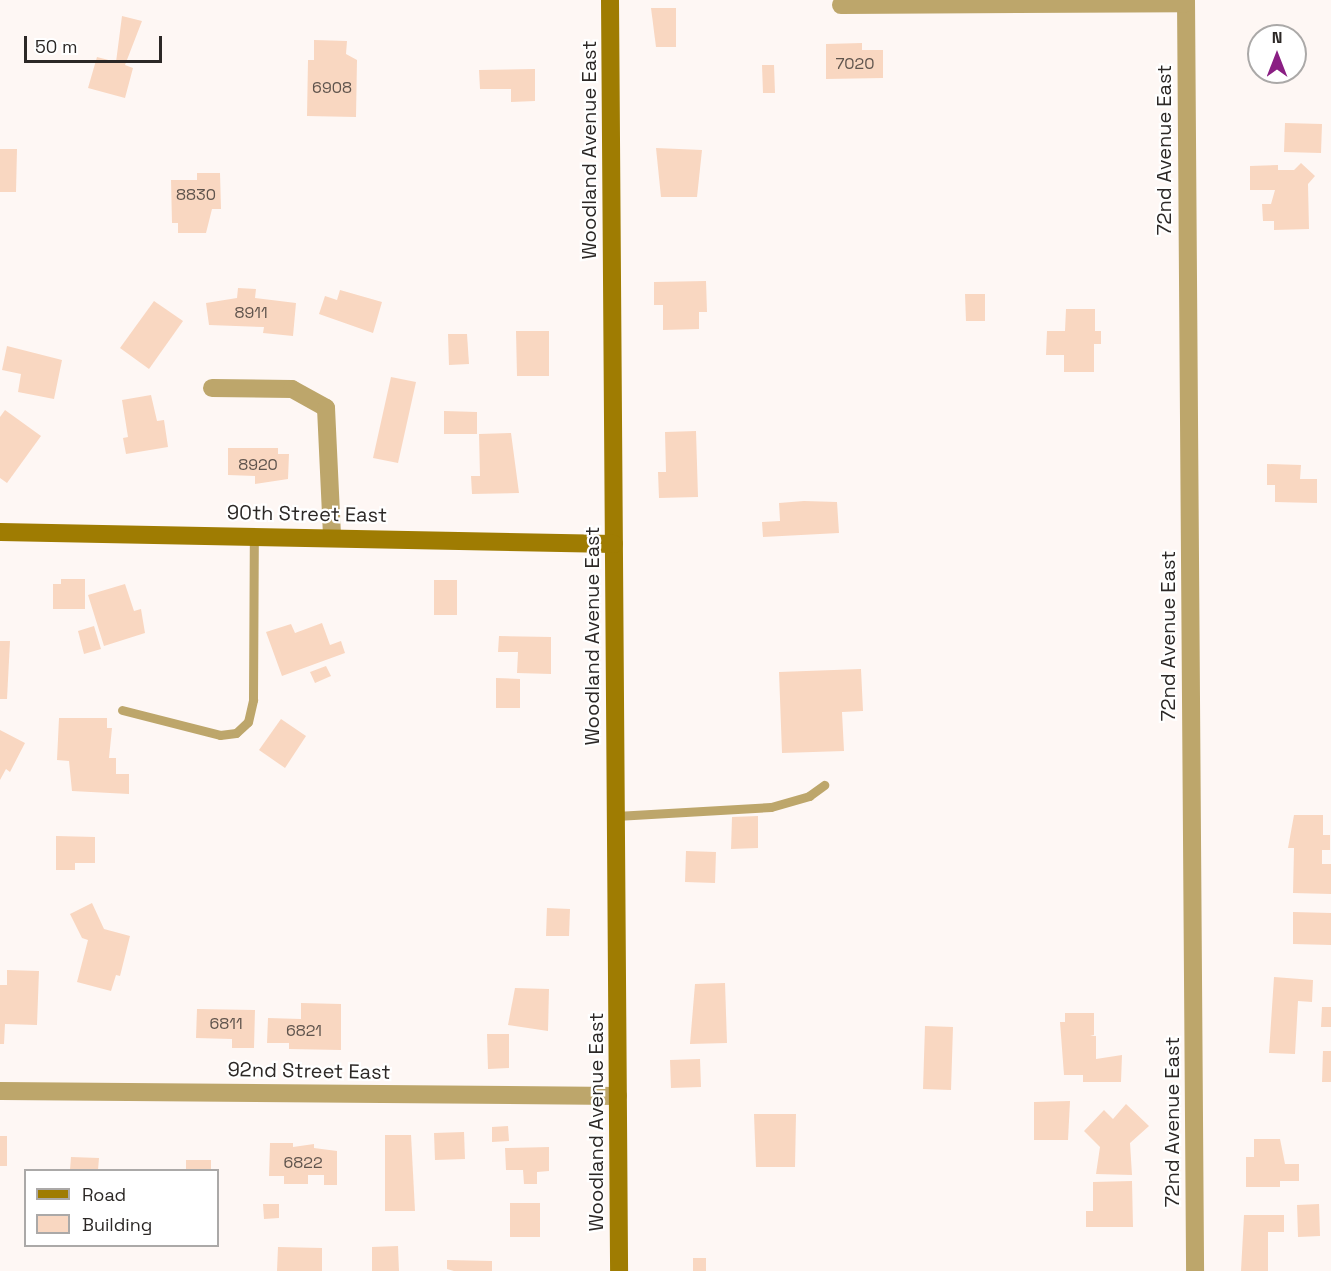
<!DOCTYPE html>
<style>
body{margin:0}
#map{position:relative;width:1331px;height:1271px;overflow:hidden;background:#fef7f4;font-family:"Space Grotesk",sans-serif}
div>[style]{position:absolute}
.building>*{inset:0;background:#f9d7c1}
.lane>*{height:9px;margin:-4.5px;padding:0 4.5px;transform-origin:4.5px;border-radius:4.5px;background:#bda66b}
.street>*{height:18px;margin:-9px;padding:0 9px;transform-origin:9px;border-radius:9px;background:#bda66b}
.secondary>*{height:18px;margin:-9px;padding:0 9px;transform-origin:9px;border-radius:9px;background:#9f7c02}
span{translate:-50% -50%;white-space:nowrap;text-align:center;line-height:1.15;-webkit-text-stroke:4.5px #fff;paint-order:stroke}
.number-label{font-size:16px;color:#5f544d}
.number-label span{-webkit-text-stroke-width:0}
.street-label{font-size:20px;color:#2c2826}
.legend{position:absolute;left:24px;top:1169px;width:195px;height:78px;box-sizing:border-box;background:#fff;border:2px solid #aba9a8;margin:0;padding:8px 10px;list-style:none;font-size:18px;color:#2c2826}
.legend li{display:flex;align-items:center;gap:12px;height:30px}
.legend b{width:30px;border:2px solid #aba9a8}
.north{position:absolute;left:1247px;top:24px;width:60px;height:60px;box-sizing:border-box;background:#fff;border:2px solid #aba9a8;border-radius:50%;rotate:0deg;font-size:16px;font-weight:700;line-height:24px;text-align:center;color:#2c2826}
.north::after{content:'';display:block;margin:auto;width:21px;height:27px;background:#8a1e83;clip-path:polygon(50% 0,100% 100%,50% 72%,0 100%)}
.scale{position:absolute;left:24px;top:36px;width:138px;height:27px;box-sizing:border-box;border:3px solid #2c2826;border-top:0;padding-left:8px;font-size:18px;line-height:21px;white-space:nowrap;color:#2c2826;-webkit-text-stroke:4px #fff;paint-order:stroke}
</style>
<div id="map">
<div class="building">
<div style="clip-path:polygon(651px 8px,676px 8px,676px 47px,656px 47px)"></div>
<div style="clip-path:polygon(122px 16px,142px 21px,125px 65px,133px 68px,125px 98px,88px 88px,97px 57px,116px 62px)"></div>
<div style="clip-path:polygon(314px 40px,347px 41px,346px 54px,357px 60px,356px 117px,307px 116px,308px 60px,314px 60px)"></div>
<div style="clip-path:polygon(862px 43px,862px 50px,883px 50px,883px 78px,826px 79px,826px 44px)"></div>
<div style="clip-path:polygon(762px 65px,774px 65px,775px 93px,763px 93px)"></div>
<div style="clip-path:polygon(535px 69px,535px 101px,511px 102px,511px 89px,480px 89px,479px 70px)"></div>
<div style="clip-path:polygon(1285px 123px,1322px 124px,1321px 153px,1284px 152px)"></div>
<div style="clip-path:polygon(656px 148px,702px 150px,697px 197px,661px 197px)"></div>
<div style="clip-path:polygon(0 149px,17px 149px,16px 192px,0 192px)"></div>
<div style="clip-path:polygon(1301px 163px,1315px 176px,1308px 184px,1309px 229px,1274px 230px,1274px 221px,1263px 221px,1262px 204px,1271px 204px,1275px 190px,1250px 190px,1250px 166px,1278px 165px,1278px 170px,1294px 170px)"></div>
<div style="clip-path:polygon(197px 173px,220px 173px,221px 209px,212px 209px,206px 233px,178px 233px,178px 223px,172px 223px,171px 180px,197px 180px)"></div>
<div style="clip-path:polygon(706px 281px,707px 312px,699px 312px,699px 329px,663px 330px,663px 305px,654px 305px,654px 282px)"></div>
<div style="clip-path:polygon(238px 288px,256px 289px,255px 298px,296px 303px,293px 336px,263px 333px,264px 327px,209px 325px,206px 303px,237px 298px)"></div>
<div style="clip-path:polygon(340px 290px,382px 302px,373px 333px,319px 314px,325px 296px,337px 300px)"></div>
<div style="clip-path:polygon(965px 294px,985px 294px,985px 321px,966px 321px)"></div>
<div style="clip-path:polygon(154px 301px,183px 321px,149px 369px,120px 348px)"></div>
<div style="clip-path:polygon(1066px 309px,1095px 309px,1095px 331px,1101px 331px,1101px 344px,1094px 344px,1094px 372px,1064px 372px,1064px 355px,1046px 355px,1047px 331px,1065px 331px)"></div>
<div style="clip-path:polygon(516px 331px,549px 331px,549px 376px,517px 376px)"></div>
<div style="clip-path:polygon(448px 334px,467px 334px,469px 364px,449px 365px)"></div>
<div style="clip-path:polygon(7px 346px,62px 360px,54px 399px,18px 392px,21px 374px,2px 370px)"></div>
<div style="clip-path:polygon(391px 377px,416px 382px,398px 463px,373px 458px)"></div>
<div style="clip-path:polygon(151px 395px,157px 421px,164px 420px,168px 447px,126px 454px,123px 438px,128px 437px,122px 400px)"></div>
<div style="clip-path:polygon(5px 410px,41px 436px,7px 483px,0 478px,0 417px)"></div>
<div style="clip-path:polygon(444px 411px,477px 412px,477px 434px,444px 434px)"></div>
<div style="clip-path:polygon(696px 431px,698px 497px,659px 498px,658px 472px,666px 472px,665px 432px)"></div>
<div style="clip-path:polygon(511px 433px,519px 493px,472px 494px,471px 476px,480px 476px,479px 434px)"></div>
<div style="clip-path:polygon(228px 448px,278px 448px,278px 454px,289px 454px,288px 479px,255px 484px,255px 476px,228px 475px)"></div>
<div style="clip-path:polygon(1267px 464px,1301px 465px,1300px 479px,1317px 479px,1317px 503px,1275px 502px,1275px 485px,1267px 485px)"></div>
<div style="clip-path:polygon(804px 501px,837px 502px,839px 533px,763px 537px,762px 522px,780px 521px,779px 503px)"></div>
<div style="clip-path:polygon(61px 579px,85px 579px,85px 609px,53px 609px,53px 584px,61px 584px)"></div>
<div style="clip-path:polygon(434px 580px,457px 580px,457px 615px,434px 615px)"></div>
<div style="clip-path:polygon(125px 584px,134px 611px,141px 609px,145px 633px,104px 646px,88px 595px)"></div>
<div style="clip-path:polygon(322px 623px,330px 645px,341px 641px,345px 653px,282px 676px,266px 632px,291px 624px,295px 633px)"></div>
<div style="clip-path:polygon(94px 626px,101px 649px,84px 654px,78px 631px)"></div>
<div style="clip-path:polygon(499px 636px,551px 637px,551px 674px,517px 673px,518px 652px,498px 652px)"></div>
<div style="clip-path:polygon(0 641px,10px 641px,7px 699px,0 699px)"></div>
<div style="clip-path:polygon(326px 666px,331px 676px,315px 683px,310px 672px)"></div>
<div style="clip-path:polygon(861px 669px,863px 711px,842px 712px,844px 751px,782px 753px,779px 672px)"></div>
<div style="clip-path:polygon(496px 678px,520px 679px,520px 708px,496px 708px)"></div>
<div style="clip-path:polygon(59px 718px,107px 718px,107px 728px,112px 728px,109px 758px,116px 758px,116px 774px,129px 774px,129px 794px,72px 791px,69px 761px,57px 760px)"></div>
<div style="clip-path:polygon(281px 719px,306px 736px,285px 768px,259px 750px)"></div>
<div style="clip-path:polygon(0 730px,25px 743px,10px 772px,6px 769px,0 780px)"></div>
<div style="clip-path:polygon(1294px 815px,1323px 815px,1323px 835px,1330px 835px,1330px 850px,1322px 850px,1322px 864px,1331px 864px,1331px 894px,1293px 893px,1294px 848px,1288px 848px)"></div>
<div style="clip-path:polygon(758px 816px,758px 848px,731px 849px,732px 817px)"></div>
<div style="clip-path:polygon(56px 836px,95px 837px,95px 863px,75px 863px,75px 870px,56px 870px)"></div>
<div style="clip-path:polygon(686px 851px,716px 852px,715px 883px,685px 882px)"></div>
<div style="clip-path:polygon(92px 903px,104px 929px,130px 936px,120px 976px,116px 975px,111px 991px,77px 982px,88px 940px,82px 938px,70px 914px)"></div>
<div style="clip-path:polygon(547px 908px,570px 909px,569px 936px,546px 936px)"></div>
<div style="clip-path:polygon(1293px 912px,1331px 913px,1331px 945px,1293px 944px)"></div>
<div style="clip-path:polygon(7px 970px,39px 971px,37px 1025px,5px 1024px,4px 1044px,0 1044px,0 985px,7px 985px)"></div>
<div style="clip-path:polygon(1274px 977px,1313px 980px,1312px 1002px,1298px 1001px,1295px 1054px,1269px 1053px)"></div>
<div style="clip-path:polygon(725px 983px,727px 1043px,690px 1044px,695px 984px)"></div>
<div style="clip-path:polygon(515px 988px,549px 989px,548px 1031px,508px 1025px)"></div>
<div style="clip-path:polygon(301px 1003px,341px 1004px,341px 1050px,289px 1049px,289px 1043px,267px 1043px,268px 1018px,301px 1019px)"></div>
<div style="clip-path:polygon(1322px 1007px,1331px 1007px,1331px 1027px,1321px 1027px)"></div>
<div style="clip-path:polygon(197px 1009px,255px 1010px,254px 1048px,232px 1048px,232px 1039px,196px 1038px)"></div>
<div style="clip-path:polygon(1065px 1013px,1094px 1013px,1094px 1035px,1090px 1036px,1096px 1036px,1096px 1059px,1122px 1055px,1121px 1082px,1083px 1082px,1083px 1075px,1064px 1075px,1060px 1022px,1065px 1022px)"></div>
<div style="clip-path:polygon(925px 1026px,953px 1027px,951px 1090px,923px 1089px)"></div>
<div style="clip-path:polygon(487px 1034px,509px 1034px,509px 1068px,488px 1069px)"></div>
<div style="clip-path:polygon(1323px 1051px,1331px 1051px,1331px 1082px,1322px 1082px)"></div>
<div style="clip-path:polygon(700px 1059px,701px 1087px,671px 1088px,670px 1060px)"></div>
<div style="clip-path:polygon(1070px 1101px,1068px 1140px,1034px 1140px,1034px 1102px)"></div>
<div style="clip-path:polygon(1126px 1104px,1149px 1126px,1130px 1143px,1132px 1175px,1096px 1174px,1100px 1147px,1084px 1131px,1104px 1110px,1113px 1119px)"></div>
<div style="clip-path:polygon(754px 1114px,796px 1114px,795px 1167px,756px 1167px)"></div>
<div style="clip-path:polygon(508px 1126px,509px 1141px,492px 1142px,492px 1127px)"></div>
<div style="clip-path:polygon(464px 1132px,465px 1159px,435px 1160px,434px 1133px)"></div>
<div style="clip-path:polygon(385px 1135px,411px 1135px,415px 1211px,385px 1211px)"></div>
<div style="clip-path:polygon(0 1136px,7px 1136px,7px 1166px,0 1166px)"></div>
<div style="clip-path:polygon(1254px 1139px,1280px 1139px,1285px 1164px,1299px 1164px,1299px 1181px,1280px 1181px,1280px 1187px,1246px 1187px,1246px 1157px,1254px 1157px)"></div>
<div style="clip-path:polygon(270px 1143px,293px 1143px,293px 1147px,314px 1144px,314px 1148px,337px 1151px,337px 1185px,324px 1185px,324px 1175px,308px 1175px,308px 1184px,284px 1184px,284px 1176px,269px 1176px)"></div>
<div style="clip-path:polygon(549px 1147px,549px 1171px,537px 1172px,537px 1184px,524px 1184px,523px 1170px,506px 1170px,505px 1148px)"></div>
<div style="clip-path:polygon(71px 1157px,99px 1158px,98px 1170px,70px 1170px)"></div>
<div style="clip-path:polygon(186px 1160px,211px 1160px,211px 1170px,186px 1170px)"></div>
<div style="clip-path:polygon(1132px 1181px,1133px 1227px,1086px 1227px,1086px 1211px,1093px 1211px,1093px 1182px)"></div>
<div style="clip-path:polygon(510px 1203px,540px 1203px,540px 1237px,510px 1237px)"></div>
<div style="clip-path:polygon(263px 1204px,279px 1204px,279px 1218px,264px 1219px)"></div>
<div style="clip-path:polygon(1319px 1204px,1320px 1236px,1298px 1237px,1297px 1205px)"></div>
<div style="clip-path:polygon(1244px 1215px,1284px 1215px,1284px 1232px,1268px 1232px,1268px 1271px,1241px 1271px)"></div>
<div style="clip-path:polygon(398px 1246px,399px 1271px,372px 1271px,372px 1247px)"></div>
<div style="clip-path:polygon(278px 1247px,322px 1248px,322px 1271px,277px 1271px)"></div>
<div style="clip-path:polygon(693px 1258px,706px 1258px,706px 1271px,693px 1271px)"></div>
<div style="clip-path:polygon(447px 1260px,492px 1261px,492px 1271px,454px 1271px,447px 1269px)"></div>
</div>
<div class="lane">
<div style="left:122px;top:710px;width:101px;rotate:14.3deg"></div>
<div style="left:220px;top:735px;width:16px;rotate:-7deg"></div>
<div style="left:236px;top:733px;width:16px;rotate:-43deg"></div>
<div style="left:248px;top:722px;width:23px;rotate:-77deg"></div>
<div style="left:253px;top:700px;width:165px;rotate:-89.7deg"></div>
<div style="left:616px;top:816px;width:155px;rotate:-3.3deg"></div>
<div style="left:771px;top:807px;width:40px;rotate:-16deg"></div>
<div style="left:809px;top:796px;width:19px;rotate:-36deg"></div>
</div>
<div class="street">
<div style="left:1186px;top:0;width:1271px;rotate:89.59deg"></div>
<div style="left:841px;top:5px;width:345px;rotate:-0.3deg"></div>
<div style="left:212px;top:388px;width:80px;rotate:0.7deg"></div>
<div style="left:292px;top:389px;width:39px;rotate:29deg"></div>
<div style="left:326px;top:408px;width:128px;rotate:87.3deg"></div>
<div style="left:0;top:1091px;width:618px;rotate:0.46deg"></div>
</div>
<div class="secondary">
<div style="left:610px;top:0;width:1271px;rotate:89.59deg"></div>
<div style="left:0;top:532px;width:614px;rotate:1.12deg"></div>
</div>
<div class="number-label">
<span style="left:855px;top:64px">7020</span>
<span style="left:332px;top:88px">6908</span>
<span style="left:196px;top:195px">8830</span>
<span style="left:251px;top:313px">8911</span>
<span style="left:258px;top:465px">8920</span>
<span style="left:226px;top:1024px">6811</span>
<span style="left:304px;top:1031px">6821</span>
<span style="left:303px;top:1163px">6822</span>
</div>
<div class="street-label">
<span style="left:589px;top:150px;rotate:-90deg">Woodland Avenue East</span>
<span style="left:1164px;top:150px;rotate:-90deg">72nd Avenue East</span>
<span style="left:307px;top:514px;rotate:1deg">90th Street East</span>
<span style="left:592px;top:636px;rotate:-90deg">Woodland Avenue East</span>
<span style="left:1168px;top:636px;rotate:-90deg">72nd Avenue East</span>
<span style="left:309px;top:1071px;rotate:1deg">92nd Street East</span>
<span style="left:596px;top:1122px;rotate:-90deg">Woodland Avenue East</span>
<span style="left:1172px;top:1122px;rotate:-90deg">72nd Avenue East</span>
</div>
<ul class="legend">
<li><b style="height:8px;background:#9f7c02"></b>Road</li>
<li><b style="height:16px;background:#f9d7c1"></b>Building</li>
</ul>
<div class="north">N</div>
<div class="scale">50 m</div>
</div>
